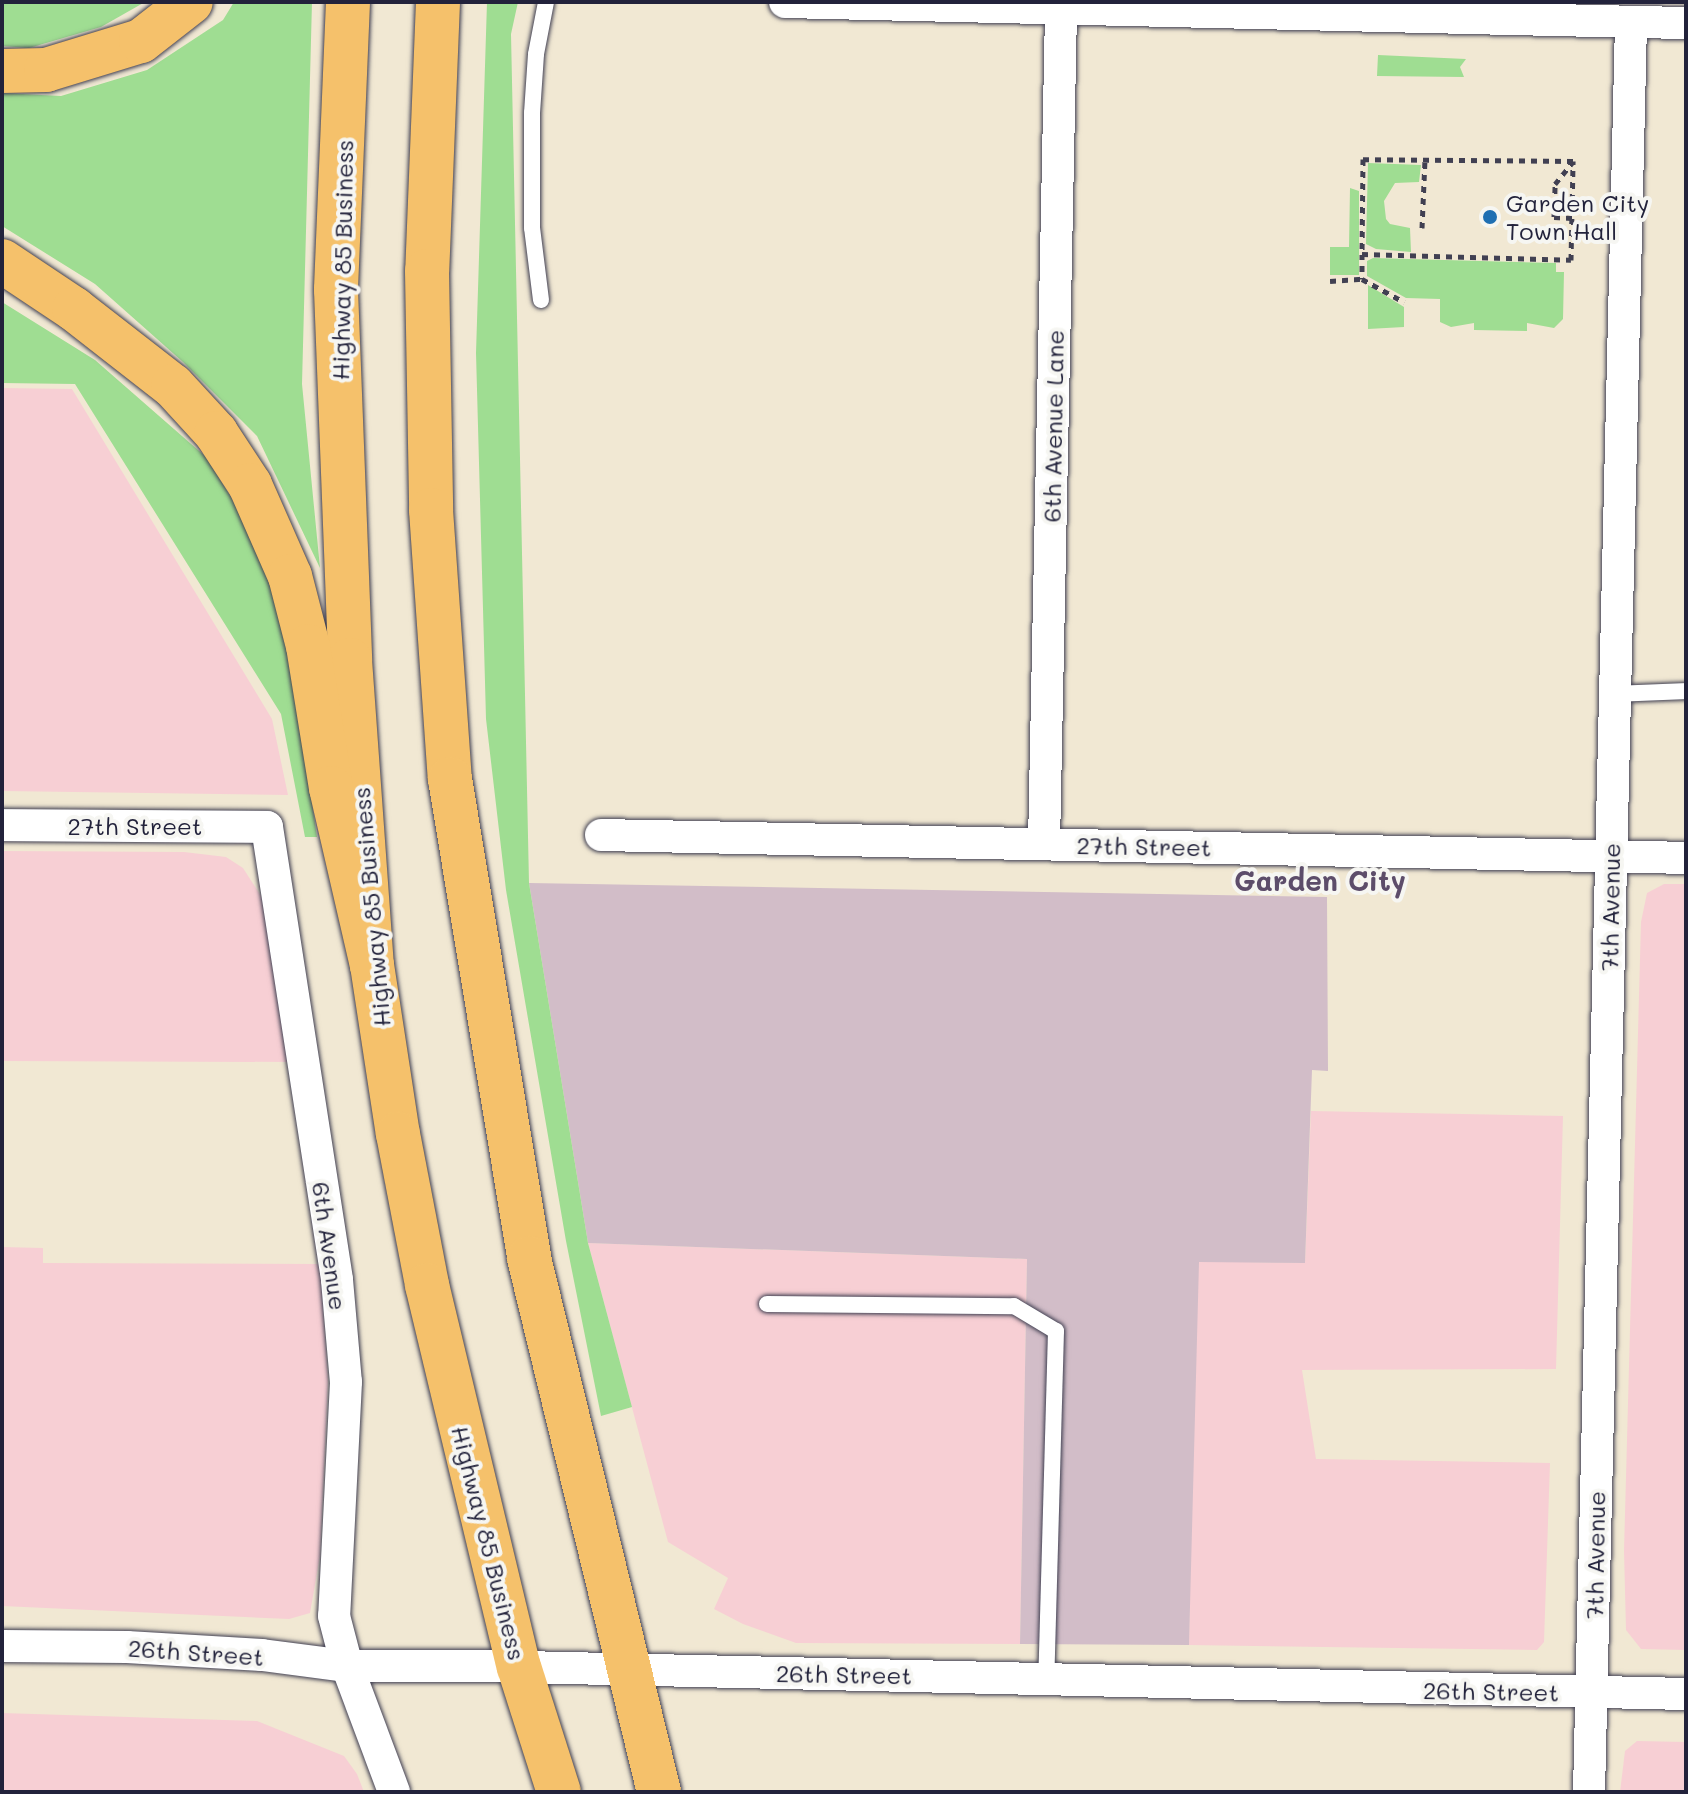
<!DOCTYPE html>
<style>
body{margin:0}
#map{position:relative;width:1688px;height:1794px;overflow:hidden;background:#f1e8d3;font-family:Mali,sans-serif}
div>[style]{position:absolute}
.built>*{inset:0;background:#f7cfd4}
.industrial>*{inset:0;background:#d2bdc8}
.green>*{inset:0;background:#9fdd92}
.path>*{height:5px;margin-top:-2.5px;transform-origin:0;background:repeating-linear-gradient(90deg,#414052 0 6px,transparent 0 12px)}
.roads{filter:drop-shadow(0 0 2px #414052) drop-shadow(0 0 2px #414052)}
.lane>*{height:16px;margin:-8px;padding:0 8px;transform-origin:8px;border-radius:8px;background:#fff}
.street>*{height:32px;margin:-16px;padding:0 16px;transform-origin:16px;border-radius:16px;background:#fff}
.primary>*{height:44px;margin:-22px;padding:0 22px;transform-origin:22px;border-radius:22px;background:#f5c16b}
.highway>*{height:44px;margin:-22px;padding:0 22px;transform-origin:22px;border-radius:22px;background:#f5c16b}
.dots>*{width:22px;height:22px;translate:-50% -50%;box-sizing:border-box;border:4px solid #f6f6f2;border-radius:50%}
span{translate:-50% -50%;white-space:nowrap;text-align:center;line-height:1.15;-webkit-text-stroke:8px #f6f6f2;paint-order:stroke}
.poi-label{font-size:24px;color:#22223b}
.left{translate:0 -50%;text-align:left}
.street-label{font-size:24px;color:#22223b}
.quarter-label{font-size:28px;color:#5d4d6a;font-weight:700}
.frame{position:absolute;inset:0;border:4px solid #22223b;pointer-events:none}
</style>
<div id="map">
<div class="built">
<div style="clip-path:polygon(2px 388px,72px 389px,272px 719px,288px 795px,2px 791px)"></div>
<div style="clip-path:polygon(2px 851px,184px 852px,226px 857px,243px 868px,263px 899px,291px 1062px,2px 1061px)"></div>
<div style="clip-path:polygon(1664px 884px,1686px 884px,1686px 1650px,1641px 1649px,1626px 1630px,1624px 1551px,1641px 922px,1647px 893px)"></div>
<div style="clip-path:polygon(1311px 1111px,1563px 1116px,1556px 1369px,1302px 1370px,1316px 1459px,1550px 1463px,1544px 1642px,1537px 1650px,1189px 1645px,1194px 1261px,1305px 1263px)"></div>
<div style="clip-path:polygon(588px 1243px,1027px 1259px,1020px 1644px,796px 1643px,743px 1624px,714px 1609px,728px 1578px,668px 1542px)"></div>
<div style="clip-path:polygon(2px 1247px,43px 1248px,43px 1263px,320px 1264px,328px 1380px,320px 1556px,310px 1613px,289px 1619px,2px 1606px)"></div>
<div style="clip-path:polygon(2px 1713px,257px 1721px,344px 1756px,357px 1774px,364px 1792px,2px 1792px)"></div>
<div style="clip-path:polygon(1637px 1741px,1686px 1742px,1686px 1792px,1620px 1792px,1625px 1751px)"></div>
</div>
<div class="industrial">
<div style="clip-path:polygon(529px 883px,1327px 897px,1328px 1071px,1312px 1070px,1305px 1263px,1199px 1262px,1189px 1645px,1020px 1644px,1027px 1259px,588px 1243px)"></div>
</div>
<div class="green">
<div style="clip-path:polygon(2px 2px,145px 2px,101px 27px,29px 48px,2px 46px)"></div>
<div style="clip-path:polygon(234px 2px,312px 2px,302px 384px,320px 568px,257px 436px,183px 362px,95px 284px,2px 226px,2px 93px,61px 96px,147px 70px,223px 20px)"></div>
<div style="clip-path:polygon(487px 2px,518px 2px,511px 34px,529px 883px,588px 1243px,632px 1407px,601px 1416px,566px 1241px,506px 890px,486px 719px,476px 353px)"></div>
<div style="clip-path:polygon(1378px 55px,1466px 59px,1460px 67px,1464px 77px,1377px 76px)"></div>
<div style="clip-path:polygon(1368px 163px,1421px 165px,1419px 182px,1395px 183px,1384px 201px,1386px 219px,1390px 224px,1410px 228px,1411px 252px,1376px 249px,1366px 244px)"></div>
<div style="clip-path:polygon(1350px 188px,1359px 191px,1359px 275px,1330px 275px,1330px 247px,1349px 247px)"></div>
<div style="clip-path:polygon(1373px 258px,1556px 263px,1556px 272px,1564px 272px,1563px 319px,1554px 328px,1527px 323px,1527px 331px,1474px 330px,1474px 323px,1451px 327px,1440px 322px,1440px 299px,1406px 298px,1367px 276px,1367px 261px)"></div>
<div style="clip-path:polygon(1368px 285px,1404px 307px,1404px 327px,1368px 329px)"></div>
<div style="clip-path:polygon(2px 302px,95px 360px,206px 457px,255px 536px,281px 618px,294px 680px,317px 837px,305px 837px,281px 714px,75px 384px,2px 383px)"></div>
</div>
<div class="path">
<div style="left:1572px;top:218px;width:18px;rotate:-177deg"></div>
<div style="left:1554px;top:217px;width:33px;rotate:-88deg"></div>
<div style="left:1555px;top:184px;width:28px;rotate:-51deg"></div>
<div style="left:1422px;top:228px;width:68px;rotate:-87.5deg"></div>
<div style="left:1362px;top:254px;width:209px;rotate:1.6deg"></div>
<div style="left:1571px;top:260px;width:99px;rotate:-88.8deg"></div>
<div style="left:1573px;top:161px;width:210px;rotate:-179.5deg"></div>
<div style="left:1363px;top:159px;width:95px;rotate:90.6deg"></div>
<div style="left:1362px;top:254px;width:25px;rotate:90deg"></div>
<div style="left:1362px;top:279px;width:48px;rotate:28.7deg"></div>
<div style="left:1330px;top:281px;width:32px;rotate:-4deg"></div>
</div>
<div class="roads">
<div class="lane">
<div style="left:541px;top:300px;width:73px;rotate:-97.1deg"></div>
<div style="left:532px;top:228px;width:115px;rotate:-90deg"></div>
<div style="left:532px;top:113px;width:59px;rotate:-86.1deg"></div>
<div style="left:536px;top:54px;width:53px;rotate:-79.1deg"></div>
<div style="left:1615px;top:694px;width:71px;rotate:-2.4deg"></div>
<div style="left:767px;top:1304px;width:247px;rotate:0.5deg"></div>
<div style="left:1014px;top:1306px;width:49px;rotate:30.8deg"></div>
<div style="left:1056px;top:1331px;width:348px;rotate:91.6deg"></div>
</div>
<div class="street">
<div style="left:785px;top:2px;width:901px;rotate:1.34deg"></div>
<div style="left:2px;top:825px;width:265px;rotate:0.4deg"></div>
<div style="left:267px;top:827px;width:458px;rotate:81.2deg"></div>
<div style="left:337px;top:1280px;width:102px;rotate:85deg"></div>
<div style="left:346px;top:1382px;width:234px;rotate:92.9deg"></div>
<div style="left:334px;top:1616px;width:52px;rotate:75.4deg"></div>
<div style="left:347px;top:1666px;width:134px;rotate:69.5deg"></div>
<div style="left:601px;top:835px;width:1085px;rotate:1.21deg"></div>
<div style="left:1044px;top:844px;width:835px;rotate:-88.83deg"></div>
<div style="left:2px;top:1646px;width:125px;rotate:0.5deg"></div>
<div style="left:127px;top:1647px;width:135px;rotate:3.4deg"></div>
<div style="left:262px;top:1655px;width:86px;rotate:7.4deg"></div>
<div style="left:347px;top:1666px;width:133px"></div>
<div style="left:480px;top:1666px;width:1206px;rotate:1.33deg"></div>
<div style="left:1589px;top:1792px;width:1770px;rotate:-88.64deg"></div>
</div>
<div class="primary">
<div style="left:348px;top:2px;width:288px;rotate:92.4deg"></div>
<div style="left:336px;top:290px;width:370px;rotate:87.8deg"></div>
<div style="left:350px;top:660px;width:306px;rotate:85.9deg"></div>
<div style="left:372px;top:965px;width:171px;rotate:81.3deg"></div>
<div style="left:398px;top:1134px;width:154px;rotate:79.1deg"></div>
<div style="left:427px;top:1285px;width:393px;rotate:76.5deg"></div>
<div style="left:519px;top:1667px;width:131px;rotate:72.3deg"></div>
<div style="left:438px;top:2px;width:269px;rotate:92.3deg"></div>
<div style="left:427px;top:271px;width:239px;rotate:89deg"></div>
<div style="left:431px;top:510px;width:270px;rotate:86deg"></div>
<div style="left:450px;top:779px;width:485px;rotate:80.6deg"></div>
<div style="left:529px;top:1258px;width:550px;rotate:76.32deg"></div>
</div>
<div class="highway">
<div style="left:2px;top:71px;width:44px;rotate:-1.3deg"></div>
<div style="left:46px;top:70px;width:99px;rotate:-17deg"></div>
<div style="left:141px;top:41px;width:63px;rotate:-38deg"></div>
<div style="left:2px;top:261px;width:87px;rotate:33.7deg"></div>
<div style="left:74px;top:309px;width:125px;rotate:37.9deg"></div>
<div style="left:173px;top:386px;width:64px;rotate:47.5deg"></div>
<div style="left:216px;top:433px;width:62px;rotate:56.8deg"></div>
<div style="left:250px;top:485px;width:99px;rotate:66.3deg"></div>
<div style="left:290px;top:576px;width:72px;rotate:75.6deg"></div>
<div style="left:308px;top:646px;width:144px;rotate:80.8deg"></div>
<div style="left:331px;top:788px;width:182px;rotate:77deg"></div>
</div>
</div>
<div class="dots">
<div style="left:1490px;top:217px;background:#1f6fb2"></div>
</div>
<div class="poi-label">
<span class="left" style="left:1506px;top:217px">Garden City<br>Town Hall</span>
</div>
<div class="street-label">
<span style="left:342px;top:260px;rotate:-89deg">Highway 85 Business</span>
<span style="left:1053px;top:426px;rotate:-89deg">6th Avenue Lane</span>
<span style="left:135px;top:826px">27th Street</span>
<span style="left:1144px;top:846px;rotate:1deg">27th Street</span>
<span style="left:371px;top:907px;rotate:-95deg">Highway 85 Business</span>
<span style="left:1610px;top:907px;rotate:-89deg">7th Avenue</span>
<span style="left:330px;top:1246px;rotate:82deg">6th Avenue</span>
<span style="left:489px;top:1543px;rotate:76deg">Highway 85 Business</span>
<span style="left:1595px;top:1555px;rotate:-89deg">7th Avenue</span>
<span style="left:196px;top:1652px;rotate:4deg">26th Street</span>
<span style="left:844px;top:1674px;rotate:1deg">26th Street</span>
<span style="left:1491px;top:1691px;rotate:1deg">26th Street</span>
</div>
<div class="quarter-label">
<span style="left:1320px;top:880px">Garden City</span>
</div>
<div class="frame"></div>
</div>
